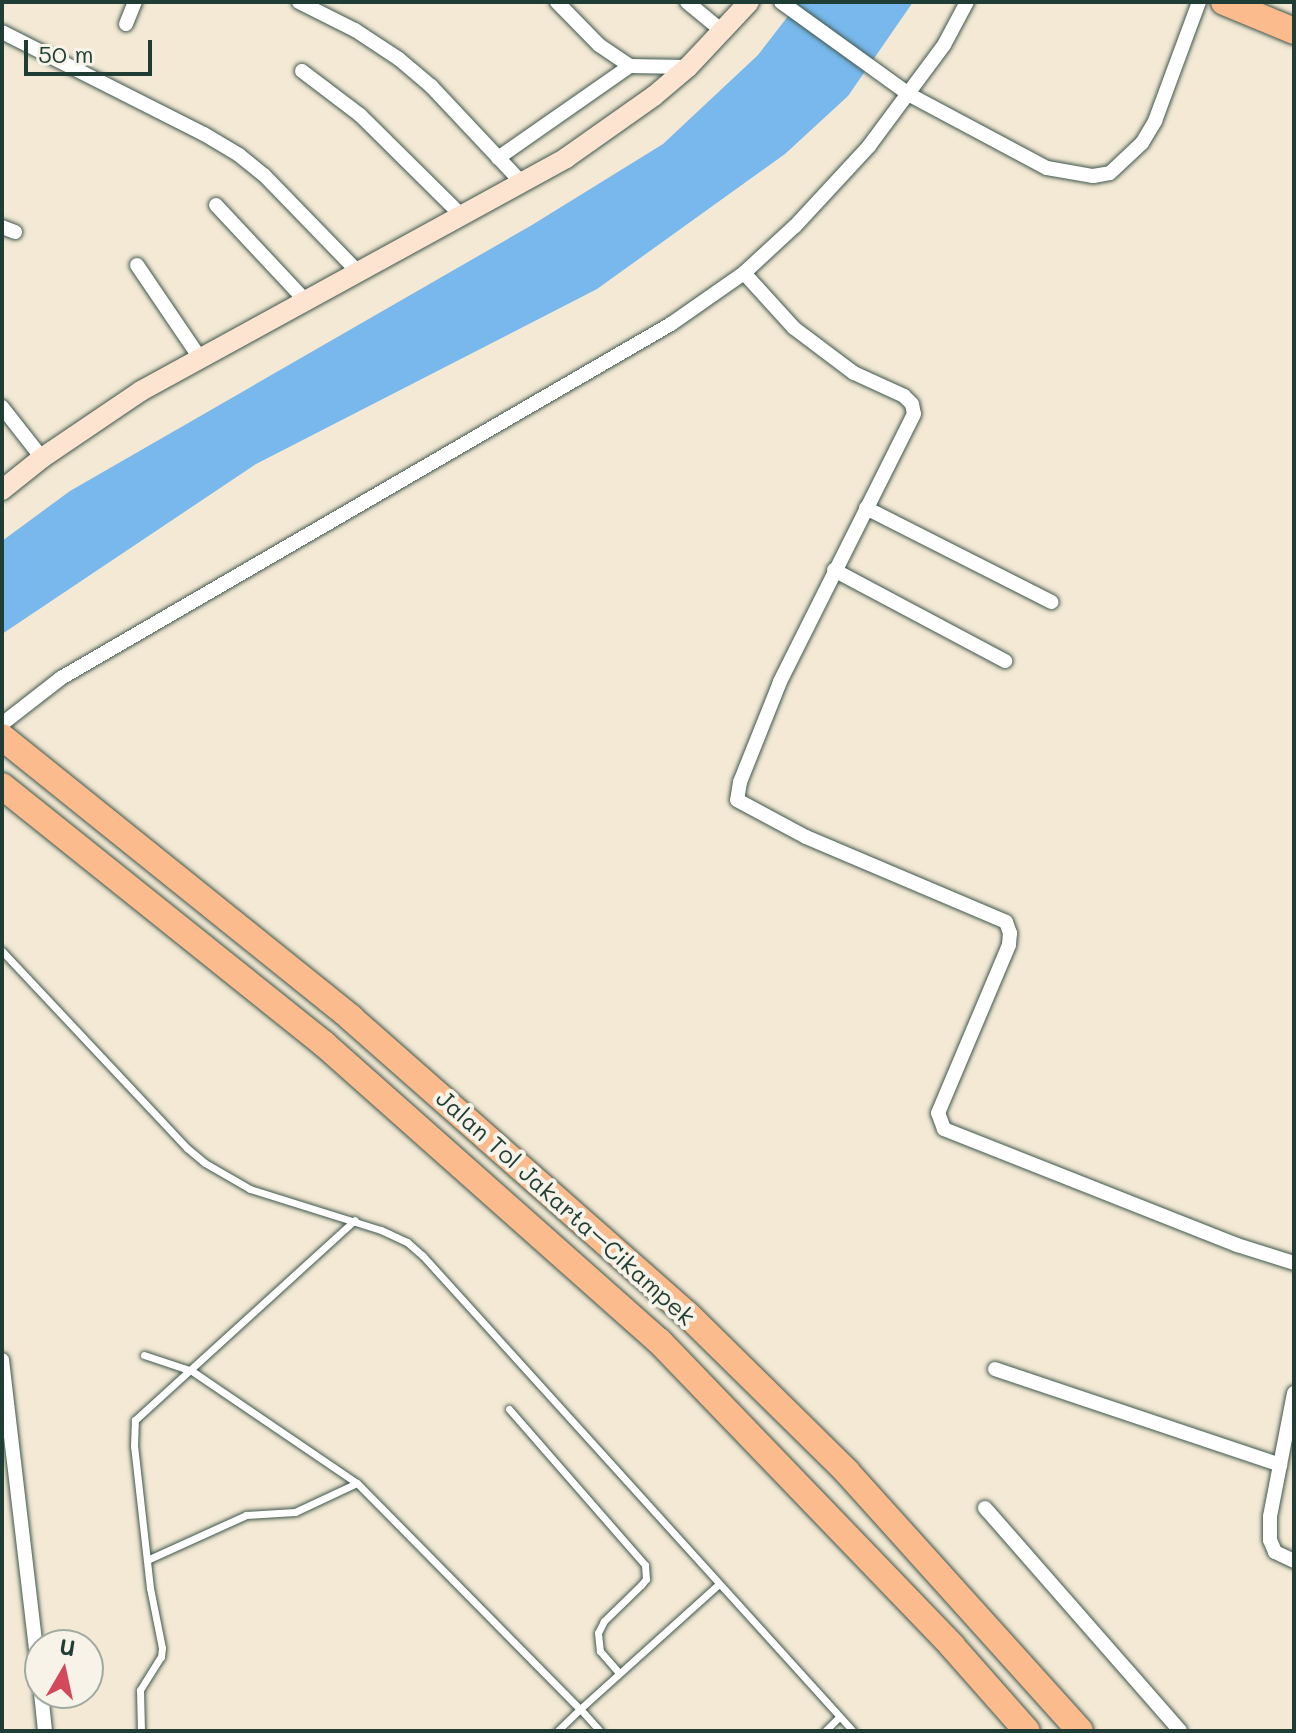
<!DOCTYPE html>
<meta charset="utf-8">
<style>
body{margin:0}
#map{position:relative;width:1296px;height:1733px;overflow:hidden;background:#f3e9d4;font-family:Mali,sans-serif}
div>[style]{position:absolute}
.water>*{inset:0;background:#78b8ec}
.roads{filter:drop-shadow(0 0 2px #3f574c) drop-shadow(0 0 2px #3f574c)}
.lane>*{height:7px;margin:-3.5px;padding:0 3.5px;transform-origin:3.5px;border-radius:3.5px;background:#fff}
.street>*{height:14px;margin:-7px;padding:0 7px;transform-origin:7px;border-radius:7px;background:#fff}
.secondary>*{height:20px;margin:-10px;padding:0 10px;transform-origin:10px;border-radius:10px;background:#fde4d1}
.highway>*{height:26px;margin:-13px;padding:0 13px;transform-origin:13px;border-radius:13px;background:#fbbb8d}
span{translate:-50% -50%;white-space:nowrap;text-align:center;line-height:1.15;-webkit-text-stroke:8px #f7f3e8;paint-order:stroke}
.street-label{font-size:24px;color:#1f3d34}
.frame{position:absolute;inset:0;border:4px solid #1f3d34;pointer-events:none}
.north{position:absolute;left:24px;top:1629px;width:80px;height:80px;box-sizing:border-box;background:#f7f3e8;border:2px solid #a1aaa0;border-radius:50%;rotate:9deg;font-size:22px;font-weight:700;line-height:32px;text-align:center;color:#1f3d34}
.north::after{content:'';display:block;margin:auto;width:28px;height:36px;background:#d1495b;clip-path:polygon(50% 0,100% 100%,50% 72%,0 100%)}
.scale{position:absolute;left:24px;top:40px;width:128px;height:36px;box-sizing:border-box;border:4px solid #1f3d34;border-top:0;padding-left:10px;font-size:24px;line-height:28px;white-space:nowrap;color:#1f3d34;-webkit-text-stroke:6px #f7f3e8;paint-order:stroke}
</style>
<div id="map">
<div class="water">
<div style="clip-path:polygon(799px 2px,913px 2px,848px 96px,785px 154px,597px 289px,256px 464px,2px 634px,2px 541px,70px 491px,532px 225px,663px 144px,758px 55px)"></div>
</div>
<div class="roads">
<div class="lane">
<div style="left:2px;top:951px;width:270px;rotate:46.8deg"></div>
<div style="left:187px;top:1148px;width:23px;rotate:40deg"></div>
<div style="left:205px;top:1163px;width:52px;rotate:30deg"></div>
<div style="left:250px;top:1189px;width:137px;rotate:17.4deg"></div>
<div style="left:381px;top:1230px;width:29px;rotate:25deg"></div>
<div style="left:407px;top:1242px;width:21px;rotate:41deg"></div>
<div style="left:423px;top:1256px;width:641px;rotate:47.85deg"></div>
<div style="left:144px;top:1355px;width:51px;rotate:18.4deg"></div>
<div style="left:192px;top:1371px;width:199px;rotate:34.2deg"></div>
<div style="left:357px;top:1483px;width:317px;rotate:45.4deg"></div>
<div style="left:580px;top:1709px;width:32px;rotate:136deg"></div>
<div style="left:509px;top:1409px;width:207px;rotate:48.9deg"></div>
<div style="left:645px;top:1565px;width:14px;rotate:86deg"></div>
<div style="left:646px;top:1579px;width:8px;rotate:130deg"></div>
<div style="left:641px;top:1585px;width:52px;rotate:135.8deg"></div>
<div style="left:604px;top:1621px;width:13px;rotate:117deg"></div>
<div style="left:598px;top:1633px;width:18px;rotate:84deg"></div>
<div style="left:600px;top:1651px;width:29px;rotate:49deg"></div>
<div style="left:147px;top:1560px;width:109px;rotate:-24.4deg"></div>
<div style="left:246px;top:1515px;width:49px;rotate:-3.5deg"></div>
<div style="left:295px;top:1512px;width:68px;rotate:-25.1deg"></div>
<div style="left:141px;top:1731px;width:41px;rotate:-91.4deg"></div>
<div style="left:140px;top:1690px;width:39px;rotate:-58deg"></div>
<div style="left:161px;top:1657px;width:9px;rotate:-84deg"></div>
<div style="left:162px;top:1648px;width:61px;rotate:-101.3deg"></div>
<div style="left:150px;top:1588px;width:143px;rotate:-96.4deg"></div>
<div style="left:134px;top:1446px;width:26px;rotate:-88deg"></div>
<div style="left:135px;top:1420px;width:297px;rotate:-42.3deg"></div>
<div style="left:600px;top:1731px;width:30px;rotate:-132deg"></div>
<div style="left:580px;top:1709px;width:187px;rotate:-42deg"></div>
<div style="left:825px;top:1731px;width:20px;rotate:-45deg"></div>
</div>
<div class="street">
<div style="left:299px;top:2px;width:63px;rotate:26.6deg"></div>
<div style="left:355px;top:30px;width:53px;rotate:33.4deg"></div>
<div style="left:399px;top:59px;width:42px;rotate:40.2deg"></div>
<div style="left:431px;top:86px;width:134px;rotate:46.8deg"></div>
<div style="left:557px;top:2px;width:60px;rotate:45.7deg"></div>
<div style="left:599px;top:45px;width:37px;rotate:34deg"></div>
<div style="left:630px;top:66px;width:57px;rotate:1deg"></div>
<div style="left:687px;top:2px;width:45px;rotate:39.6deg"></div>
<div style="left:781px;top:2px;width:159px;rotate:35.8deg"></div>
<div style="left:910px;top:95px;width:155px;rotate:28.1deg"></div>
<div style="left:1047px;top:168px;width:47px;rotate:9.9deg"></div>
<div style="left:1093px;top:176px;width:17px;rotate:-10deg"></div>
<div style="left:1110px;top:173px;width:44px;rotate:-43.2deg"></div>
<div style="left:1142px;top:143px;width:26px;rotate:-59deg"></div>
<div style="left:1155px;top:121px;width:127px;rotate:-69.7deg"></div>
<div style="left:126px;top:24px;width:24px;rotate:-68deg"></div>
<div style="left:2px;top:32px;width:226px;rotate:26.8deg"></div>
<div style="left:204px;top:134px;width:41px;rotate:31deg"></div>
<div style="left:239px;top:155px;width:32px;rotate:39deg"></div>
<div style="left:264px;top:175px;width:136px;rotate:45.9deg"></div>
<div style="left:302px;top:71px;width:73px;rotate:37.2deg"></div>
<div style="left:360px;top:115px;width:145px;rotate:44.7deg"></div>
<div style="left:498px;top:158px;width:161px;rotate:-34.9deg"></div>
<div style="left:216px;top:205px;width:130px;rotate:46.9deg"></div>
<div style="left:2px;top:227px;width:14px;rotate:21deg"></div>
<div style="left:137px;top:265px;width:112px;rotate:55.9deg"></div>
<div style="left:744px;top:273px;width:74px;rotate:47.7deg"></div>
<div style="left:794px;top:328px;width:75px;rotate:36.9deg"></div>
<div style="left:854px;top:373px;width:55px;rotate:24.7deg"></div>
<div style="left:904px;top:396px;width:11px;rotate:45deg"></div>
<div style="left:912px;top:404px;width:10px;rotate:79deg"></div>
<div style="left:914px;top:414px;width:300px;rotate:116.6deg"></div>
<div style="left:780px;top:682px;width:108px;rotate:111.8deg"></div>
<div style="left:740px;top:782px;width:18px;rotate:99deg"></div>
<div style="left:737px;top:800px;width:78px;rotate:28.2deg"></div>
<div style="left:806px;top:837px;width:217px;rotate:23deg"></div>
<div style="left:1006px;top:922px;width:12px;rotate:70deg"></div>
<div style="left:1010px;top:933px;width:12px;rotate:95deg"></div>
<div style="left:1009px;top:945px;width:182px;rotate:112.9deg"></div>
<div style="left:938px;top:1113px;width:17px;rotate:69deg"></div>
<div style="left:944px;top:1129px;width:315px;rotate:21.6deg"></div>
<div style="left:1237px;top:1245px;width:60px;rotate:17.5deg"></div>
<div style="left:2px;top:407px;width:65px;rotate:51.9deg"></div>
<div style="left:866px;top:508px;width:208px;rotate:26.9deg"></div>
<div style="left:834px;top:570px;width:194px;rotate:28deg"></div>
<div style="left:2px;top:724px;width:75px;rotate:-37.9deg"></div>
<div style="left:61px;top:678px;width:705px;rotate:-30.13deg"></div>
<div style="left:671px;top:324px;width:89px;rotate:-34.9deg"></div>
<div style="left:744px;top:273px;width:69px;rotate:-42.7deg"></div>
<div style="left:795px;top:226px;width:109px;rotate:-47.2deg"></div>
<div style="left:869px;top:146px;width:126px;rotate:-53.4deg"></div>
<div style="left:944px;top:45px;width:49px;rotate:-61.9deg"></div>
<div style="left:2px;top:1360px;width:326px;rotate:83.3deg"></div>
<div style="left:995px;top:1369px;width:301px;rotate:18.6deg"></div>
<div style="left:1294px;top:1393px;width:126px;rotate:101deg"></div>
<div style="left:1270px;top:1517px;width:23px;rotate:90deg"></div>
<div style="left:1270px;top:1540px;width:13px;rotate:67deg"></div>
<div style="left:1275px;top:1552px;width:21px;rotate:25deg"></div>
<div style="left:985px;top:1508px;width:296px;rotate:48.8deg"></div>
<div style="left:41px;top:1693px;width:38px;rotate:84deg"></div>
</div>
<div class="secondary">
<div style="left:2px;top:490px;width:51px;rotate:-38.7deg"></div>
<div style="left:42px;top:458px;width:120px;rotate:-34.1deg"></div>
<div style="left:141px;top:391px;width:485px;rotate:-28.7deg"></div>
<div style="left:566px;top:158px;width:108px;rotate:-35.2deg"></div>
<div style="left:654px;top:96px;width:45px;rotate:-40.5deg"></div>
<div style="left:688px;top:67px;width:89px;rotate:-46.8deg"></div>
</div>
<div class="highway">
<div style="left:1224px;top:2px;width:76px;rotate:22.5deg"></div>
<div style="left:2px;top:737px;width:448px;rotate:38.8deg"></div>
<div style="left:351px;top:1018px;width:448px;rotate:41.4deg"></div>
<div style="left:687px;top:1314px;width:225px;rotate:44.6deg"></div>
<div style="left:847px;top:1472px;width:348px;rotate:48deg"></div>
<div style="left:2px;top:786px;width:413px;rotate:38.7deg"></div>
<div style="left:324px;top:1044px;width:448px;rotate:41.6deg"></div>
<div style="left:659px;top:1341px;width:423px;rotate:46.1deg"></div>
<div style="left:952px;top:1646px;width:113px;rotate:48.6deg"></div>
</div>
</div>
<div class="street-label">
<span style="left:566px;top:1207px;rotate:42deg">Jalan Tol Jakarta–Cikampek</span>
</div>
<div class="frame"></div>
<div class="north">U</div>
<div class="scale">50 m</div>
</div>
